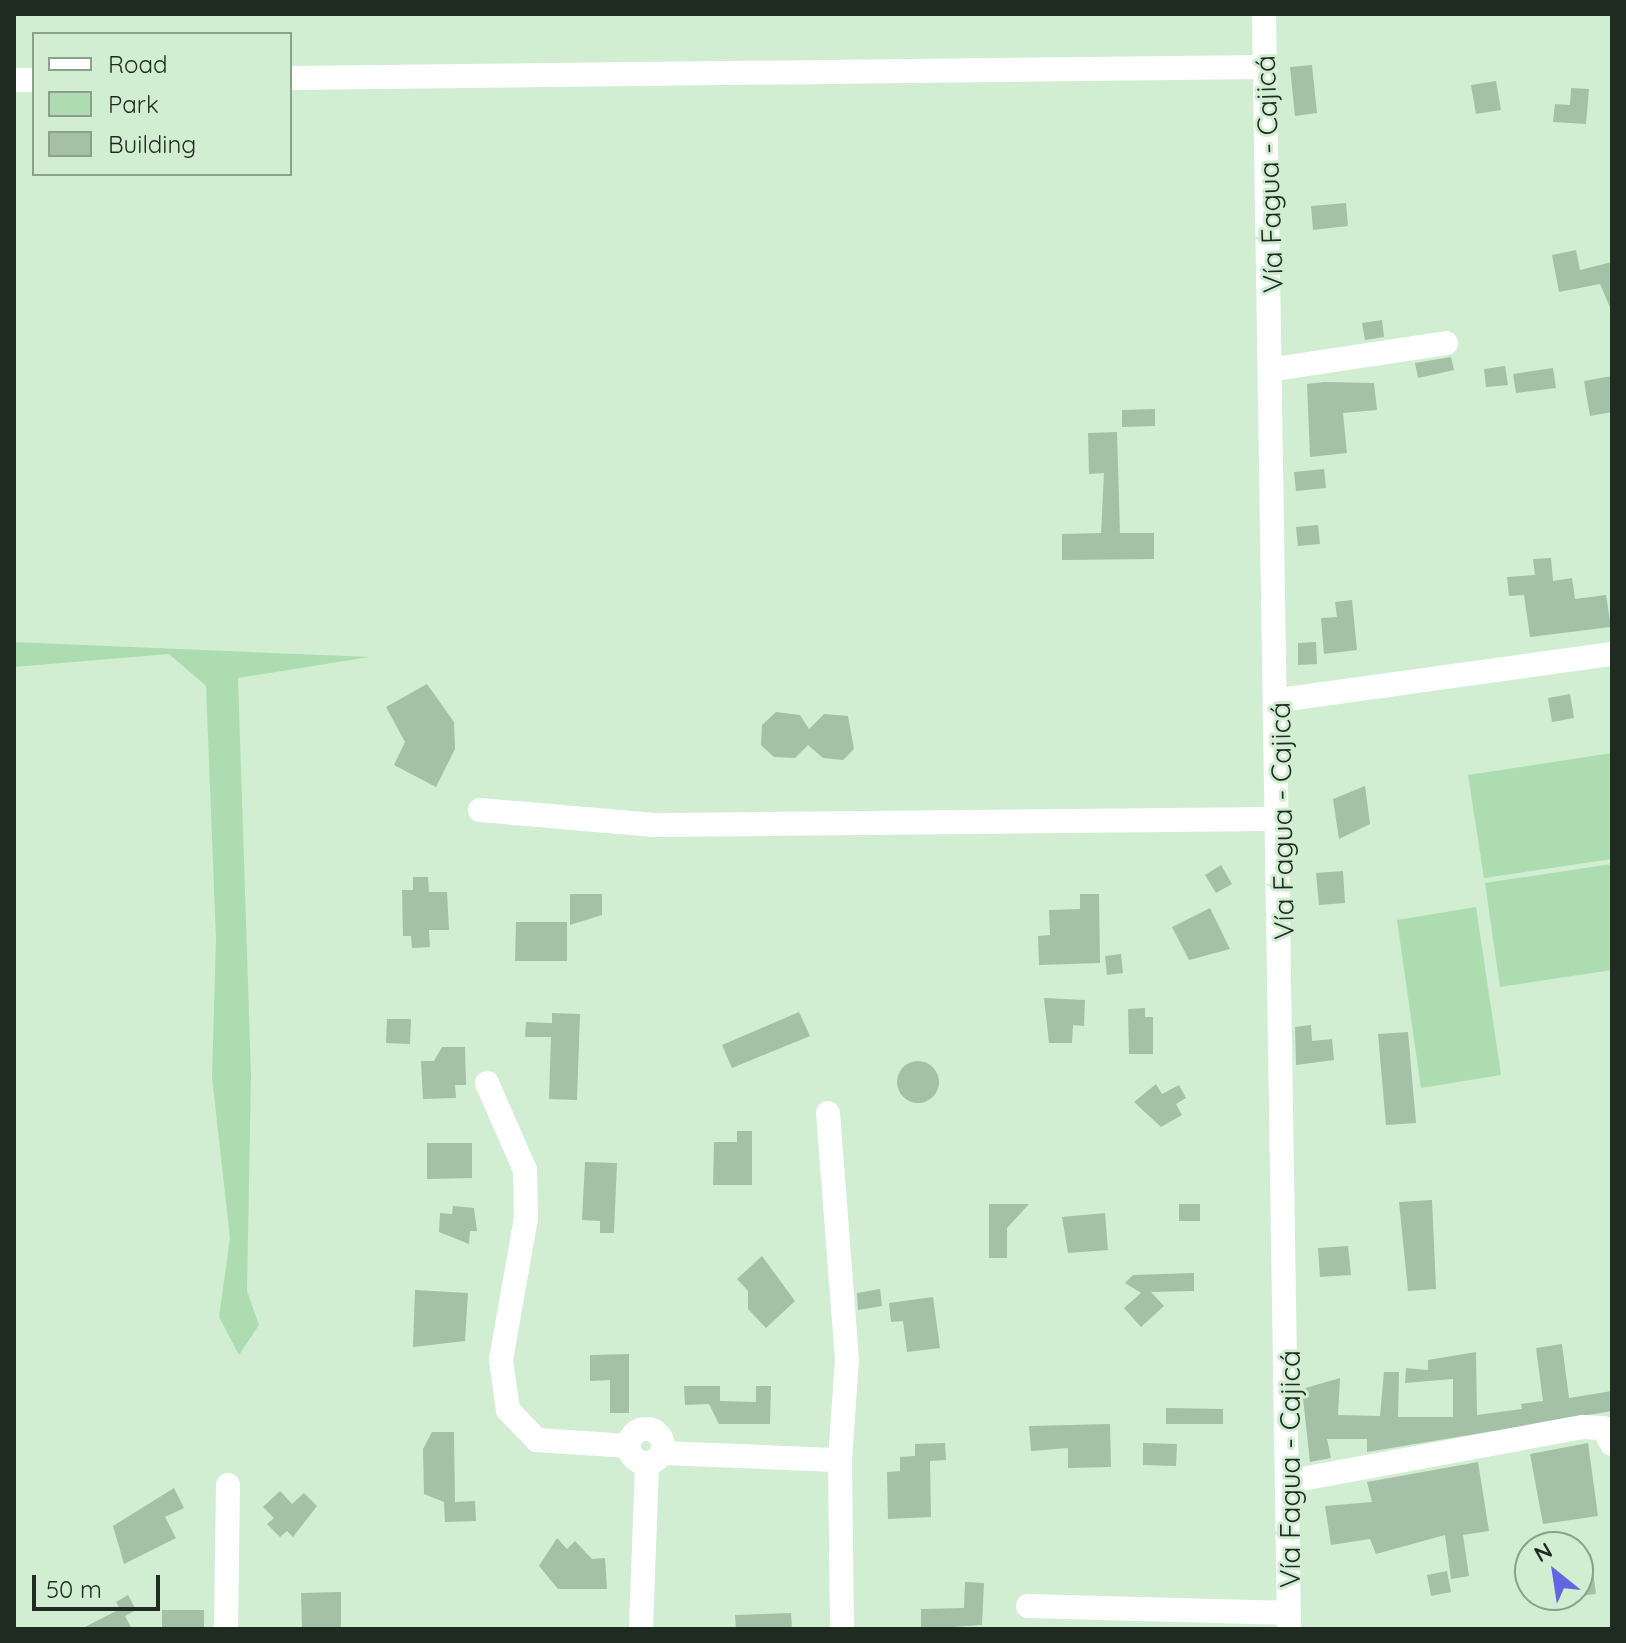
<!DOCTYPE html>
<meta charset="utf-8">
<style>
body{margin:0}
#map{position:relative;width:1626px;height:1643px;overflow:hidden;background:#d1eed3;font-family:Quicksand,sans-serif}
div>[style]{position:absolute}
.green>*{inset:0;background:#addcb1}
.building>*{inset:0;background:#a4c0a7}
.round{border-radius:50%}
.minor>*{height:24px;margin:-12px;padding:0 12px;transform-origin:12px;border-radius:12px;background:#fff}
.minor>.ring{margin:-12px;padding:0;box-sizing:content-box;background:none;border:24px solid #fff;border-radius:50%}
span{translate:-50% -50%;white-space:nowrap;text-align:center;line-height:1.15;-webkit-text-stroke:6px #d1eed3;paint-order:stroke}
.street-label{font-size:28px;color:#1f2a20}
.frame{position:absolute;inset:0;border:16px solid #1f2a20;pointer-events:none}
.legend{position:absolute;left:32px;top:32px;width:260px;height:144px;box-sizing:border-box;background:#d1eed3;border:2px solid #8aa08b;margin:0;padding:10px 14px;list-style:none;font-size:24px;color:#1f2a20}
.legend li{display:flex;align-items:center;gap:16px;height:40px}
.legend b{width:40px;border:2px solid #8aa08b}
.north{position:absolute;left:1514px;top:1531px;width:80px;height:80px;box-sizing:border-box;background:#d1eed3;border:2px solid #8aa08b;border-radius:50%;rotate:330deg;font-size:22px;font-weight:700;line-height:32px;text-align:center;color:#1f2a20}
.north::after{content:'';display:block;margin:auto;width:28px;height:36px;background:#6267df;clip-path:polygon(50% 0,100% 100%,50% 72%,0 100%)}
.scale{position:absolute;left:32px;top:1575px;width:128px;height:36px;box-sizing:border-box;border:4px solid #1f2a20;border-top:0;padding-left:10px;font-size:24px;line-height:28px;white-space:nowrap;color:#1f2a20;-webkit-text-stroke:6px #d1eed3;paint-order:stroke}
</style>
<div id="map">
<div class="green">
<div style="clip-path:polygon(14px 642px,369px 657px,238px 678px,251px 1075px,247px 1291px,259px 1325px,239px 1355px,219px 1317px,230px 1238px,212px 1077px,216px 940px,206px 686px,169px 654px,14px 667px)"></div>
<div style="clip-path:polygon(1612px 753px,1612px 859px,1484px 878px,1468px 775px)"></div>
<div style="clip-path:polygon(1612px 864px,1612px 970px,1500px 987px,1485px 883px)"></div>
<div style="clip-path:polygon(1476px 907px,1501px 1075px,1421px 1088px,1397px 920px)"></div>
</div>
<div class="building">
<div style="clip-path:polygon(1312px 65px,1317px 113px,1295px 116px,1290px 67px)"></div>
<div style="clip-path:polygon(1496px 81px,1501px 110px,1476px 114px,1471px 85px)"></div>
<div style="clip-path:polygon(1571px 88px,1589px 89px,1586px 124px,1553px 122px,1555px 104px,1570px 105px)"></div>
<div style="clip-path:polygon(1346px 203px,1348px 226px,1313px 230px,1311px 206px)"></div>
<div style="clip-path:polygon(1576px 250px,1580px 270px,1612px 262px,1612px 312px,1600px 284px,1559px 292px,1552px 255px)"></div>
<div style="clip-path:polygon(1382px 320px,1384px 337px,1365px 340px,1362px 323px)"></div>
<div style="clip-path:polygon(1451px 357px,1454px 370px,1418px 378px,1415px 363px)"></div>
<div style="clip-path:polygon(1505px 366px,1508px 385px,1486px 387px,1484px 369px)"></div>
<div style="clip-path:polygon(1553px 368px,1556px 388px,1516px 393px,1513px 374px)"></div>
<div style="clip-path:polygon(1612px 376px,1612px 412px,1590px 416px,1584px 381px)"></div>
<div style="clip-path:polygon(1324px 382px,1374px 383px,1377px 410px,1343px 413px,1347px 453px,1310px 457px,1307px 384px)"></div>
<div style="clip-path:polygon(1155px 409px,1155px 426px,1122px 427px,1122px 410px)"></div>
<div style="clip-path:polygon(1117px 432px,1120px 533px,1154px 533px,1154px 559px,1062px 560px,1062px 534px,1101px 533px,1104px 473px,1089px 474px,1088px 433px)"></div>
<div style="clip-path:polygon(1324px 469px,1326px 488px,1296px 491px,1294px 472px)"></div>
<div style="clip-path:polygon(1318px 525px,1320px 544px,1298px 546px,1296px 527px)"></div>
<div style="clip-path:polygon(1551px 558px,1553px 581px,1572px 578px,1575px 599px,1606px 595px,1611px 627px,1530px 637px,1524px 595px,1509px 596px,1507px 577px,1535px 575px,1533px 559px)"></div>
<div style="clip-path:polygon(1352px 600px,1357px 650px,1324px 654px,1321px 618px,1337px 617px,1335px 602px)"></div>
<div style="clip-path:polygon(1316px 642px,1317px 664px,1298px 665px,1298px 643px)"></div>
<div style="clip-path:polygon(427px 684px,454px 722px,455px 749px,436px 787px,394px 765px,405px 742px,386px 707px)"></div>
<div style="clip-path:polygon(1570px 694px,1574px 718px,1552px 722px,1548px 698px)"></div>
<div style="clip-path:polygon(776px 712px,800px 715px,809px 729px,824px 714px,848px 716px,854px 749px,843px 760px,823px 758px,808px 745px,795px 758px,774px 757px,761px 745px,762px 725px)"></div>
<div style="clip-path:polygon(1365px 786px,1370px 824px,1339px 839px,1333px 799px)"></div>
<div style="clip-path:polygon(1221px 865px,1232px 884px,1216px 893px,1205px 875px)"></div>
<div style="clip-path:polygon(1343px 871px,1345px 903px,1319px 905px,1316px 873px)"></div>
<div style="clip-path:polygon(413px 877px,428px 877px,429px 892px,447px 892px,449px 930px,429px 930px,430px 947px,412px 948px,411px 936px,403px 936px,402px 890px,413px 890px)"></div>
<div style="clip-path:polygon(570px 894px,602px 894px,602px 915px,570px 925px)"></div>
<div style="clip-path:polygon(1080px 894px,1099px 894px,1100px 963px,1039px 965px,1038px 936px,1050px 935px,1049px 910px,1080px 909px)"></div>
<div style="clip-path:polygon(1210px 908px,1230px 949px,1189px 960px,1172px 927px)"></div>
<div style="clip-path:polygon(516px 922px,567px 922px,567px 961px,515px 961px)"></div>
<div style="clip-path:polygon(1121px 954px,1123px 973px,1107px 975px,1105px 956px)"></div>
<div style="clip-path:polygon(1044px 998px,1085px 1000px,1084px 1026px,1073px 1025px,1072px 1043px,1049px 1043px)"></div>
<div style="clip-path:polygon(1145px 1008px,1145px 1017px,1153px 1017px,1153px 1054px,1129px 1054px,1128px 1009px)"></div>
<div style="clip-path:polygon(799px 1012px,810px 1036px,732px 1068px,722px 1045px)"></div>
<div style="clip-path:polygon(552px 1013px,580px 1014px,577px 1100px,549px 1099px,551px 1037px,525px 1037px,526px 1022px,552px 1023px)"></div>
<div style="clip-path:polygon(387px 1019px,411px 1019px,410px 1044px,386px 1043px)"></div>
<div style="clip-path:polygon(1311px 1025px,1312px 1041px,1332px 1039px,1334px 1060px,1296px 1065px,1295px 1027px)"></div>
<div style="clip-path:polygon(1408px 1032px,1416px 1123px,1386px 1125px,1378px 1034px)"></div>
<div style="clip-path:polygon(442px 1047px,465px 1047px,466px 1085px,455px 1085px,456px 1098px,423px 1099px,421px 1061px,434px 1061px)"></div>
<div class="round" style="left:897px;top:1061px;width:42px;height:42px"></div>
<div style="clip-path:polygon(1156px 1084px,1162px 1094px,1179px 1085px,1186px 1098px,1176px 1104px,1182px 1115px,1161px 1127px,1134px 1102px)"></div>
<div style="clip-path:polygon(737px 1131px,752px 1131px,752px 1185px,713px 1185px,714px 1142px,737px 1142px)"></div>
<div style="clip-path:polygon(427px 1143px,472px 1143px,472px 1178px,427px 1179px)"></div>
<div style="clip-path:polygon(585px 1162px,617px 1163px,614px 1233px,600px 1233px,600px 1221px,582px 1220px)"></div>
<div style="clip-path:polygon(1432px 1200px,1436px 1289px,1408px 1291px,1399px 1202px)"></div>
<div style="clip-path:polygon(989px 1204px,1029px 1204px,1007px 1228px,1007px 1258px,989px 1258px)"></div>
<div style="clip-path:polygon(1179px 1204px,1200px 1204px,1200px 1221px,1179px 1221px)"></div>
<div style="clip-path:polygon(453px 1206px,474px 1208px,477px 1231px,470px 1231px,469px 1244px,439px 1232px,440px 1213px,452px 1214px)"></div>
<div style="clip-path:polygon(1105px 1213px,1108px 1250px,1068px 1253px,1062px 1217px)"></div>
<div style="clip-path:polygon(1348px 1246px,1351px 1275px,1320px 1277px,1318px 1248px)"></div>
<div style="clip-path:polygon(762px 1256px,795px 1301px,766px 1328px,748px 1309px,748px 1291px,737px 1279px)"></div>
<div style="clip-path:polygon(1194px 1273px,1194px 1291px,1151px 1292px,1164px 1306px,1141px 1327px,1124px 1308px,1141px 1293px,1125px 1283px,1133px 1275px)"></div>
<div style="clip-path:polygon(880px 1289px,882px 1306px,858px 1310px,857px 1293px)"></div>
<div style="clip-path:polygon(415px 1290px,468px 1293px,465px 1341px,413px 1347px)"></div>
<div style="clip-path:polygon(933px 1297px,940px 1348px,907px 1352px,903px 1321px,891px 1322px,889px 1303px)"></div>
<div style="clip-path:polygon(1562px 1344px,1569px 1398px,1612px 1391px,1612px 1411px,1367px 1452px,1367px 1439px,1327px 1439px,1331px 1458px,1310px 1462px,1302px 1389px,1340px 1378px,1338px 1415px,1380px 1416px,1384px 1372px,1399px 1372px,1398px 1417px,1453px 1417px,1453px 1379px,1405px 1383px,1406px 1368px,1428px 1370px,1428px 1360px,1476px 1352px,1477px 1415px,1522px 1409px,1521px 1404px,1543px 1401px,1536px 1348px)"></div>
<div style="clip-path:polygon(629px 1354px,629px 1413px,610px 1413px,610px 1380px,590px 1381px,590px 1355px)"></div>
<div style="clip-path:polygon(684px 1386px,720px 1386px,720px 1401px,756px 1402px,756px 1386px,771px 1386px,770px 1424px,719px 1424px,709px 1404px,685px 1405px)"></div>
<div style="clip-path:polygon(1166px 1408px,1223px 1409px,1223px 1424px,1166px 1424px)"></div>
<div style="clip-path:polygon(1110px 1424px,1111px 1467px,1068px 1468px,1068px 1448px,1031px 1451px,1029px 1426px)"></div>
<div style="clip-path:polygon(432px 1432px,454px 1432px,455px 1502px,475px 1501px,476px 1521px,445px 1522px,444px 1502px,424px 1494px,423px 1449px)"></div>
<div style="clip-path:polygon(945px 1443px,946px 1460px,930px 1461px,931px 1517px,888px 1519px,887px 1472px,900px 1471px,900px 1457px,915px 1456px,915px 1444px)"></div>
<div style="clip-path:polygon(1143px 1443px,1177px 1444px,1176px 1466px,1143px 1465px)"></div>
<div style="clip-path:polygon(1588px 1443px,1598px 1516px,1543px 1524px,1530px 1454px)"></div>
<div style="clip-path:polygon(1478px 1462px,1489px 1531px,1463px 1535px,1469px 1576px,1451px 1579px,1445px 1535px,1376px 1554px,1370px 1539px,1331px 1545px,1325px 1506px,1372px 1502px,1367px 1482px)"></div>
<div style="clip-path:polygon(174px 1488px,184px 1508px,165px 1517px,176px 1538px,124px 1564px,113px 1526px)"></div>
<div style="clip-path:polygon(280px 1491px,292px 1504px,304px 1493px,317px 1506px,293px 1537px,287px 1531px,280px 1537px,267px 1524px,274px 1518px,263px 1507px)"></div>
<div style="clip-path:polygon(557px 1538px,567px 1549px,575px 1541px,592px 1559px,605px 1558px,607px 1589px,558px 1589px,539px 1566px)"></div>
<div style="clip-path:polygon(1591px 1554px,1596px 1594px,1578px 1596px,1578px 1556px)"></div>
<div style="clip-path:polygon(1447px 1571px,1451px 1592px,1431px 1596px,1427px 1575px)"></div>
<div style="clip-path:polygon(965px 1582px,984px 1583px,982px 1625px,921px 1629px,921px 1609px,964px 1608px)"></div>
<div style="clip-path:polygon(341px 1592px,341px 1627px,302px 1627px,301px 1593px)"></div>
<div style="clip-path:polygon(128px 1595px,136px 1610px,125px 1616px,132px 1629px,81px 1629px,120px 1609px,116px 1602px)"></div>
<div style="clip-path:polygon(162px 1610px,204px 1610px,204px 1628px,162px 1629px)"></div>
<div style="clip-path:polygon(791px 1613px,792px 1629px,736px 1629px,735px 1615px)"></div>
</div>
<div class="minor">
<div style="left:1264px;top:14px;width:1615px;rotate:89.11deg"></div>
<div style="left:290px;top:78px;width:975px;rotate:-0.65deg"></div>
<div style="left:14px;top:80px;width:20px"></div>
<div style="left:1275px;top:369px;width:173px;rotate:-8.6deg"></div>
<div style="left:1280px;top:700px;width:335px;rotate:-7.9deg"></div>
<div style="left:480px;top:810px;width:175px;rotate:4.9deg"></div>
<div style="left:654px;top:825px;width:627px;rotate:-0.55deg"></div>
<div style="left:487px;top:1083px;width:95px;rotate:66.4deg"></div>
<div style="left:525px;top:1170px;width:48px;rotate:88.8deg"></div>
<div style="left:526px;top:1218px;width:144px;rotate:100deg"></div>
<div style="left:501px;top:1360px;width:50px;rotate:82deg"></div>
<div style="left:508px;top:1410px;width:42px;rotate:46deg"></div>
<div style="left:537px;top:1440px;width:92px;rotate:3.7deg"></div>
<div style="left:828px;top:1113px;width:248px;rotate:85.6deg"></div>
<div style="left:847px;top:1360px;width:100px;rotate:94deg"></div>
<div class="ring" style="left:629px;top:1429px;width:10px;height:10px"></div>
<div style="left:662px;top:1453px;width:178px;rotate:2.3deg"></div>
<div style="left:840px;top:1460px;width:169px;rotate:89.3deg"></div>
<div style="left:1291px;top:1481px;width:297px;rotate:-10.5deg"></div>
<div style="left:1583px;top:1427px;width:20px;rotate:3deg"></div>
<div style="left:1603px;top:1428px;width:18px;rotate:61deg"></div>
<div style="left:1028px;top:1606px;width:261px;rotate:1.5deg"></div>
<div style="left:226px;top:1629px;width:144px;rotate:-89.2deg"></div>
<div style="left:641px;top:1629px;width:166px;rotate:-87.9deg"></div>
</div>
<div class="street-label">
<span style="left:1269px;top:174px;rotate:-92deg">Vía Fagua - Cajicá</span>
<span style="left:1282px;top:821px;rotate:-91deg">Vía Fagua - Cajicá</span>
<span style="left:1290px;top:1469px;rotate:-90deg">Vía Fagua - Cajicá</span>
</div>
<div class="frame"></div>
<ul class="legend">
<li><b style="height:10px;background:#fff"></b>Road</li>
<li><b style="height:22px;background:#addcb1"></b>Park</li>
<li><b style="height:22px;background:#a4c0a7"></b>Building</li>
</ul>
<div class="north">N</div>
<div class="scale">50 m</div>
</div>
